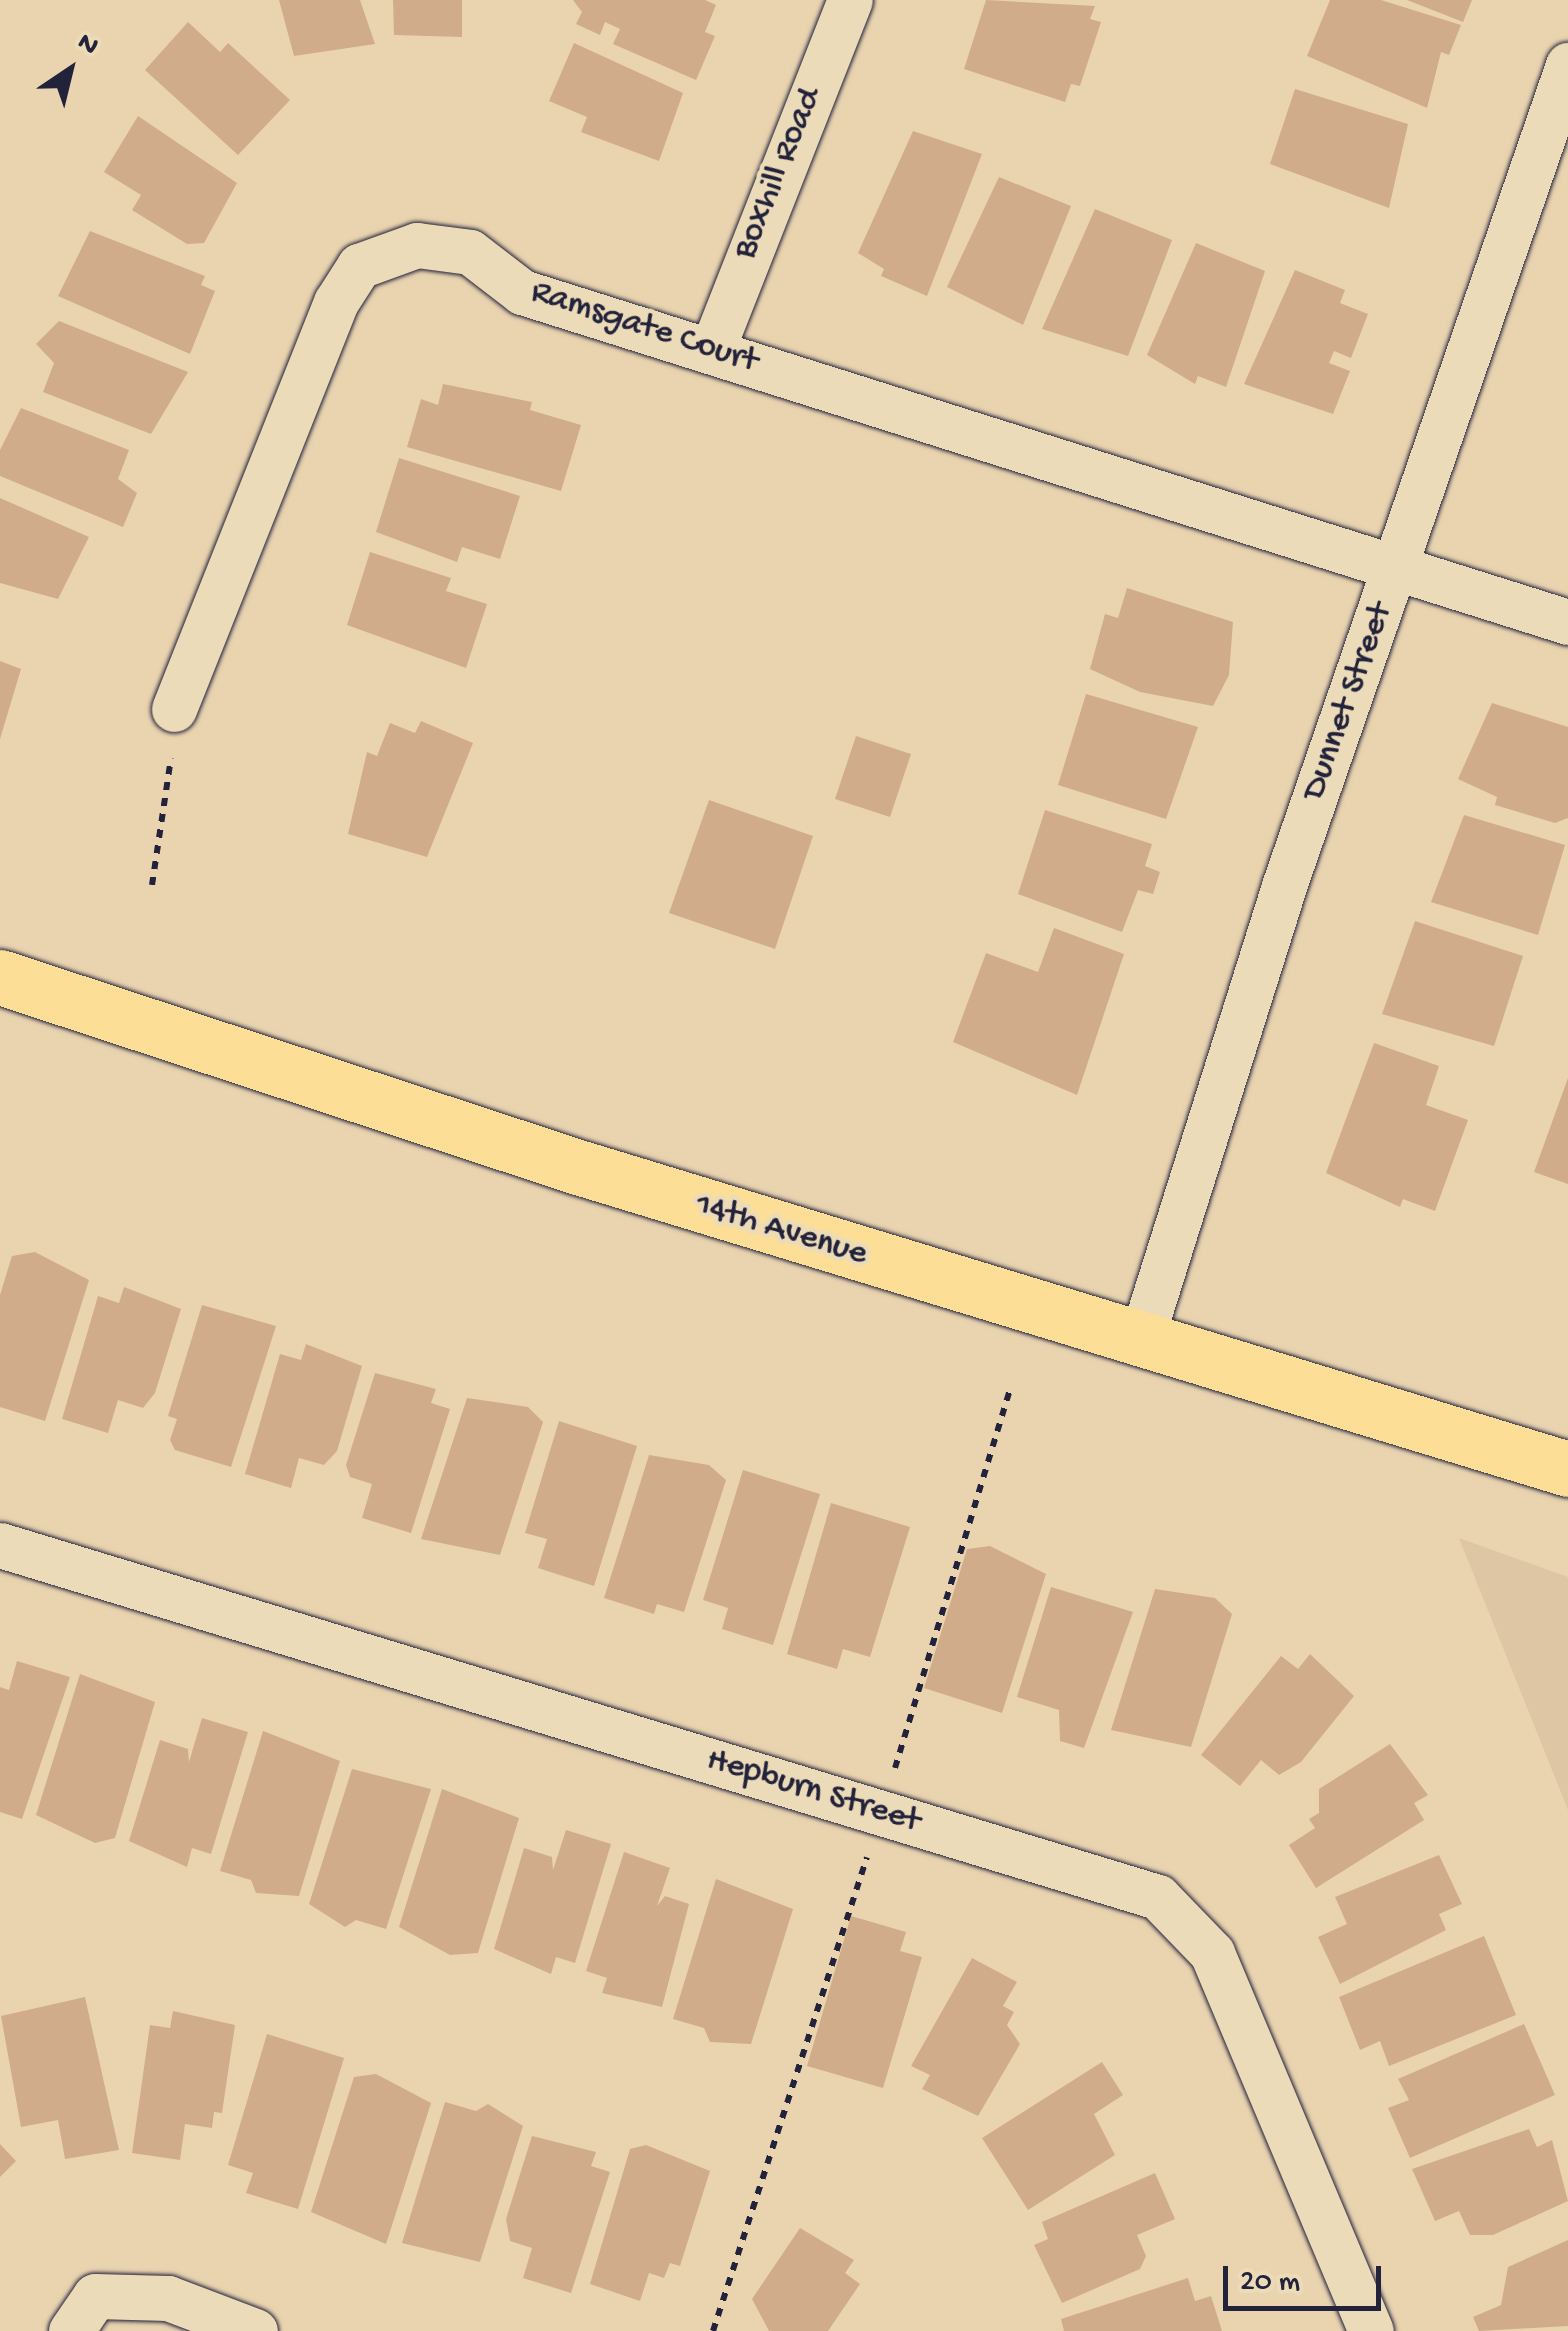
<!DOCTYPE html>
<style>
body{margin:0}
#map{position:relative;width:1568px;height:2331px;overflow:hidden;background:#ead4b0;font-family:"Gochi Hand",sans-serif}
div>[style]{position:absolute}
.built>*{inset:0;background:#dec5a3}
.building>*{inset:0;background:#d1ac8a}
.path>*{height:6px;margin-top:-3px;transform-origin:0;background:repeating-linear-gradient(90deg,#22223b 0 8px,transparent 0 16px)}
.roads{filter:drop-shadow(0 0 2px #22223b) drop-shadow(0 0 2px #22223b)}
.minor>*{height:45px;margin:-22.5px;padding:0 22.5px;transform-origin:22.5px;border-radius:22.5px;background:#ecdbb8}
.primary>*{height:55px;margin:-27.5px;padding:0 27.5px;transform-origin:27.5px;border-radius:27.5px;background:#fcde96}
span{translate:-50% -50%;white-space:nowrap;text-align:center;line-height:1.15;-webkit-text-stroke:9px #ecdbb8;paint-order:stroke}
.street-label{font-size:35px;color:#22223b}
.north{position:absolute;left:20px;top:20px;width:100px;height:100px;-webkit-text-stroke:8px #ecdbb8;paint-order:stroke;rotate:35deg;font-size:28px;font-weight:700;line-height:40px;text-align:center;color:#22223b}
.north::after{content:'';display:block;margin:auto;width:35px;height:45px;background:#22223b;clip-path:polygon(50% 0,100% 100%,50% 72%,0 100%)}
.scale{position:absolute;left:1223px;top:2266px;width:158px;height:45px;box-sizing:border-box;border:5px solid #22223b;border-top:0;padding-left:12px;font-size:30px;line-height:35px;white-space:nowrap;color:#22223b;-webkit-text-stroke:8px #ecdbb8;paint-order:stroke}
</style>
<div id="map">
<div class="built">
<div style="clip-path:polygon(1459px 1538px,1568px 1577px,1568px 1810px)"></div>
</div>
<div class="building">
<div style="clip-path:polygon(279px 0,360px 0,375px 44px,294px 56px)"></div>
<div style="clip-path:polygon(393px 0,462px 0,462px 37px,394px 35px)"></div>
<div style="clip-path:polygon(573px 0,705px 0,716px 5px,705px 32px,715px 36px,696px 80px,613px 44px,620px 29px,605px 22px,600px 35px,576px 24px,582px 12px)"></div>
<div style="clip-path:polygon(986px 0,1095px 6px,1090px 19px,1101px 22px,1080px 86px,1071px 84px,1065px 102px,964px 69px)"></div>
<div style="clip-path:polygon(1330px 0,1381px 0,1461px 25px,1449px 55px,1441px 52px,1427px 108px,1307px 56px)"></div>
<div style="clip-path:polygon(1407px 0,1472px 0,1463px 22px)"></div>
<div style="clip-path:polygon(188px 22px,220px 52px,228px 43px,290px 100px,238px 155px,145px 70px)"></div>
<div style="clip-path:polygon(574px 43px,683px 93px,659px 161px,581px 132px,587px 117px,549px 101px)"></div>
<div style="clip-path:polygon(1295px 89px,1408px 124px,1389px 208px,1270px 164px)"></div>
<div style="clip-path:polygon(138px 116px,237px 183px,204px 243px,187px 244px,132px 210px,141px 195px,104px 172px)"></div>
<div style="clip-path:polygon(913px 131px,982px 154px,927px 296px,881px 276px,884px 269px,858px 253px)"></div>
<div style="clip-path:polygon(999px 177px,1071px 206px,1023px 325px,947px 287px)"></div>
<div style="clip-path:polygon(1095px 209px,1172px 240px,1128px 356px,1042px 329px)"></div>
<div style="clip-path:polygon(90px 231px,205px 276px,201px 285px,215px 291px,190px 354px,58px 296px)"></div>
<div style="clip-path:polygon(1196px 243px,1265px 271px,1226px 387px,1198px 376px,1195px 384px,1147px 355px)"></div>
<div style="clip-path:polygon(1295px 270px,1345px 290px,1340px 303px,1368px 314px,1351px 358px,1334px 351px,1329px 363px,1350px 371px,1333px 414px,1244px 384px)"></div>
<div style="clip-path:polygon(59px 321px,188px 372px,151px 434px,43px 392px,54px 363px,36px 344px)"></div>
<div style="clip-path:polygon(443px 384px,532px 402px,530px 410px,581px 425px,561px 491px,407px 447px,421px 399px,438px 405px)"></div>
<div style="clip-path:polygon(21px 408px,129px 450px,118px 479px,137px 493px,123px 527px,0 476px,0 450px)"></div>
<div style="clip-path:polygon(399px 458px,520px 496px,500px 559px,462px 547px,457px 562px,376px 532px)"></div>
<div style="clip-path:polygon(0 498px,89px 537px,58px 599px,0 583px)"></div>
<div style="clip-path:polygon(370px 552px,451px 578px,446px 591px,487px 604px,466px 668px,347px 625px)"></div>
<div style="clip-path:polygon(1127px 588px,1233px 622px,1229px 675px,1213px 706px,1140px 692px,1090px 669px,1105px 614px,1118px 618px)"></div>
<div style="clip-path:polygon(0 661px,21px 669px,0 739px)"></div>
<div style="clip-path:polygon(1086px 694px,1198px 727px,1166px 819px,1058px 785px)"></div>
<div style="clip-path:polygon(1492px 703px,1568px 727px,1568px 818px,1555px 823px,1495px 805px,1497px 797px,1458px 779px)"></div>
<div style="clip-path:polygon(421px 721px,473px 743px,427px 857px,348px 834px,367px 752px,377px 756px,390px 723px,415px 733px)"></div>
<div style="clip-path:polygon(856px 736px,911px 754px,890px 817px,835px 799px)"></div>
<div style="clip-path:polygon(709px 800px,813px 836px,775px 949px,669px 913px)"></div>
<div style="clip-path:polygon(1045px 810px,1152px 844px,1145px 866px,1160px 872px,1153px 894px,1138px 890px,1122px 932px,1018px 894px)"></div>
<div style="clip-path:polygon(1464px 815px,1565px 845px,1538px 935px,1431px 902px)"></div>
<div style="clip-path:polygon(1415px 921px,1523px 956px,1494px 1046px,1382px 1014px)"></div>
<div style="clip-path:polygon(1054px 928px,1124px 954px,1077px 1095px,953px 1042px,986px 953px,1038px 972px)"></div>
<div style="clip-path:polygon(1374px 1043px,1439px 1066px,1426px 1105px,1468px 1120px,1435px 1211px,1403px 1199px,1400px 1207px,1326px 1173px)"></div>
<div style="clip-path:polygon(1568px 1078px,1568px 1184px,1534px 1172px)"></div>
<div style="clip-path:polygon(35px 1252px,89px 1280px,45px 1421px,0 1407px,0 1295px,12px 1256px)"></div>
<div style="clip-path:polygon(124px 1287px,181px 1309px,155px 1393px,143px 1408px,118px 1400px,108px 1433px,62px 1419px,98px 1296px,119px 1303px)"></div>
<div style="clip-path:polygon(202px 1305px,276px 1326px,231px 1467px,175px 1450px,170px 1440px,177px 1419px,168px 1416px)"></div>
<div style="clip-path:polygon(306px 1344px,362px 1366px,337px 1451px,324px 1465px,299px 1458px,291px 1488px,245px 1474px,280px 1354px,301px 1360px)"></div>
<div style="clip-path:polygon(375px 1373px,436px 1389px,431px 1403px,450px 1409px,411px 1533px,362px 1518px,372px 1484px,350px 1477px,346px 1465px)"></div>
<div style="clip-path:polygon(467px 1398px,528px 1407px,543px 1422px,500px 1555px,421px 1539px)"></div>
<div style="clip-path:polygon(559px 1421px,637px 1446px,594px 1586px,538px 1568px,547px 1539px,525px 1533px)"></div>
<div style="clip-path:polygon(649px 1455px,709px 1465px,726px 1480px,684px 1612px,657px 1604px,654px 1614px,604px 1598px)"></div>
<div style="clip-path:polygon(743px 1470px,820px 1494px,773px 1645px,722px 1629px,728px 1608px,703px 1600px)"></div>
<div style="clip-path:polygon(831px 1503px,910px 1527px,870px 1657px,843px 1649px,837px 1669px,787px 1654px)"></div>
<div style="clip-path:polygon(990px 1546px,1046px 1574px,1002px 1713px,924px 1688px,967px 1549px)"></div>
<div style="clip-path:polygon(1051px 1587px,1133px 1612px,1084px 1748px,1060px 1741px,1059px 1710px,1017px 1697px)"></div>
<div style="clip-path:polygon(1155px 1589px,1215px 1598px,1232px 1614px,1191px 1747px,1111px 1730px)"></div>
<div style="clip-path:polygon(1310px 1654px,1354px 1696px,1301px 1762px,1279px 1775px,1261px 1760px,1240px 1786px,1201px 1755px,1281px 1656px,1298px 1669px)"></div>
<div style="clip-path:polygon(17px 1661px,70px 1677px,22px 1819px,0 1812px,0 1687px,9px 1690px)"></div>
<div style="clip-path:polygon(80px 1674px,155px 1702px,115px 1838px,95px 1843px,36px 1815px)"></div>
<div style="clip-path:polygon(202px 1718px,248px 1732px,211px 1854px,192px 1848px,187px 1867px,129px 1841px,160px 1740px,188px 1749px,189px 1762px)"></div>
<div style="clip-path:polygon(263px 1731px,340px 1761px,299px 1896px,256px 1893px,251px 1880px,220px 1871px)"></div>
<div style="clip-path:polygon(1390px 1744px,1428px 1795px,1414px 1803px,1424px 1820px,1316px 1888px,1289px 1845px,1315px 1828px,1309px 1819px,1319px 1813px,1319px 1789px)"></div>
<div style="clip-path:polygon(352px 1769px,431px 1789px,386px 1929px,356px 1920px,345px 1927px,309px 1904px)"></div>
<div style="clip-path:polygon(442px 1789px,519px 1818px,478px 1953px,450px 1955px,399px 1927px)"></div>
<div style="clip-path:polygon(566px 1830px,611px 1844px,575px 1963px,556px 1957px,551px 1974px,494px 1949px,524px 1848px,552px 1857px,553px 1870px)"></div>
<div style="clip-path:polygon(624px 1852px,670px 1868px,657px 1906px,665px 1896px,689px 1904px,662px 2007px,602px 1993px,607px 1978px,586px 1971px)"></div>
<div style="clip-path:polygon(1439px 1855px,1462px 1904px,1439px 1914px,1446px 1930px,1340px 1984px,1318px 1937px,1347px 1924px,1335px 1897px)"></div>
<div style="clip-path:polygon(716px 1879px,793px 1909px,751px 2044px,710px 2042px,704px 2028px,673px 2019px)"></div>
<div style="clip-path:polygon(851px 1916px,906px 1932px,900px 1951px,922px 1957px,883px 2088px,807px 2066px)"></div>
<div style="clip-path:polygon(1484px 1936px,1516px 2015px,1389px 2066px,1380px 2041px,1360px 2050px,1339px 1997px)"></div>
<div style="clip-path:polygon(972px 1958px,1017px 1982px,1003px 2006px,1014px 2012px,1007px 2025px,1020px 2044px,978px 2116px,922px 2089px,930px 2075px,911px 2066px)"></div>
<div style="clip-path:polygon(85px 1997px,119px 2150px,65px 2159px,58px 2120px,21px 2127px,1px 2016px)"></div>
<div style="clip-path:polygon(173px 2011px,235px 2025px,222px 2113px,214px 2112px,212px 2128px,185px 2124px,180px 2160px,132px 2153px,150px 2025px,170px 2028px)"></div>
<div style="clip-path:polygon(1524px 2024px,1555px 2095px,1410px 2158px,1388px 2108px,1409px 2100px,1398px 2079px)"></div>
<div style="clip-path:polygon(267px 2034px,344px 2058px,298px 2209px,246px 2193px,253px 2173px,228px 2165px)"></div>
<div style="clip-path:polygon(1102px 2062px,1123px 2095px,1094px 2114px,1115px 2155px,1028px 2210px,982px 2138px)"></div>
<div style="clip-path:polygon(376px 2074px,431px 2103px,386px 2244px,311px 2212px,354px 2077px)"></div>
<div style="clip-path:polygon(445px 2102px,476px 2111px,488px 2104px,523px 2126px,480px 2262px,402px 2243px)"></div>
<div style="clip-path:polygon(1529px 2129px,1537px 2147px,1552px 2140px,1568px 2201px,1493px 2235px,1470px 2235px,1459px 2211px,1435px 2221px,1412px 2169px)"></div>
<div style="clip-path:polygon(532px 2136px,596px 2152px,591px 2166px,610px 2172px,571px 2293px,523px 2278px,532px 2248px,510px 2241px,506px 2219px)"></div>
<div style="clip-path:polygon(0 2144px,16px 2161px,0 2177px)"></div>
<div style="clip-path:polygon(646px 2145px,710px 2171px,680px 2266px,670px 2263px,664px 2278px,649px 2273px,640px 2301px,590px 2284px,630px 2149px)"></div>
<div style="clip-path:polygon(1155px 2173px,1175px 2219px,1137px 2235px,1146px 2256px,1140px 2269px,1062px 2303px,1034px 2245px,1048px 2239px,1042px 2222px)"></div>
<div style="clip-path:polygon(800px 2228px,854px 2260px,845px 2273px,860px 2284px,828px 2331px,769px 2331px,752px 2299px)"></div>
<div style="clip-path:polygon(1568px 2240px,1568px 2326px,1479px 2331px,1473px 2317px,1501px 2305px,1508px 2267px)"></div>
<div style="clip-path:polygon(1188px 2278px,1195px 2301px,1211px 2296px,1222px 2331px,1064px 2331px,1061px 2319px)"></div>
</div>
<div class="path">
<div style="left:152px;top:885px;width:128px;rotate:-81.5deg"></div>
<div style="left:895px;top:1768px;width:398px;rotate:-73.1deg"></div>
<div style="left:713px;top:2331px;width:498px;rotate:-72deg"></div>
</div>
<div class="roads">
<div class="minor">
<div style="left:712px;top:350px;width:376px;rotate:-68.5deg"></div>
<div style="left:174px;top:709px;width:438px;rotate:-68.3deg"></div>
<div style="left:336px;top:302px;width:43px;rotate:-57.4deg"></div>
<div style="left:359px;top:266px;width:62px;rotate:-19.9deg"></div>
<div style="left:417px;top:245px;width:53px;rotate:7.5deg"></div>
<div style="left:470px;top:252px;width:66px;rotate:37.6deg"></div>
<div style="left:522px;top:292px;width:1097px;rotate:17.51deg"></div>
<div style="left:1140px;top:1343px;width:479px;rotate:-72.5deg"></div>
<div style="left:1284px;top:886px;width:869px;rotate:-70.92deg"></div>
<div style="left:0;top:1545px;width:1210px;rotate:16.91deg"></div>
<div style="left:1158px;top:1897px;width:78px;rotate:46deg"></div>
<div style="left:1212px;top:1953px;width:410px;rotate:67.2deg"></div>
<div style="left:71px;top:2331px;width:42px;rotate:-55.6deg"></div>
<div style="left:95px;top:2296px;width:73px;rotate:1.6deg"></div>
<div style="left:168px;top:2298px;width:93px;rotate:20.8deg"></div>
</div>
<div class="primary">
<div style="left:0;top:977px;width:608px;rotate:18.2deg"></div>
<div style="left:578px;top:1167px;width:1035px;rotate:16.96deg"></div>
</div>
</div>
<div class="street-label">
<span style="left:779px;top:174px;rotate:-68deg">Boxhill Road</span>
<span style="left:644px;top:328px;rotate:18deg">Ramsgate Court</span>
<span style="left:1349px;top:702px;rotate:-70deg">Dunnet Street</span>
<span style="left:781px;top:1231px;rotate:17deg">14th Avenue</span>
<span style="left:813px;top:1792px;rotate:17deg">Hepburn Street</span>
</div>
<div class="north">N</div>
<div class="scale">20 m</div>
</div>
